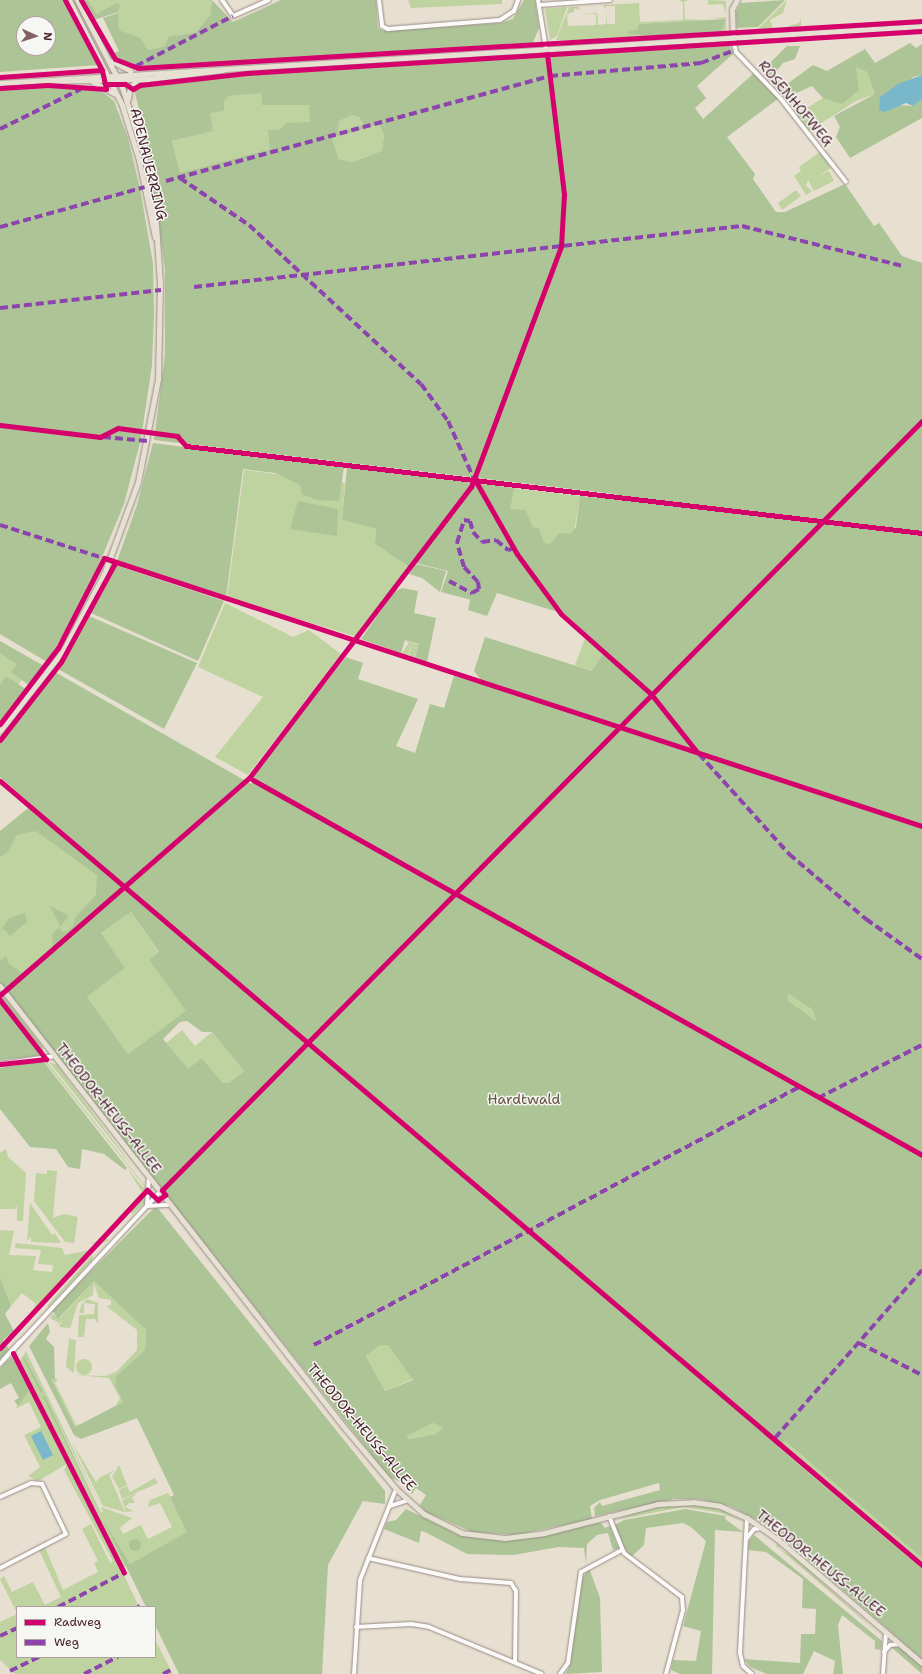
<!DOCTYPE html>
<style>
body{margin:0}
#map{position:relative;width:922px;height:1674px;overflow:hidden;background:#e7dfd0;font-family:"Shantell Sans",sans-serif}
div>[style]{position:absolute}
.green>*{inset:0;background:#bed39f}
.round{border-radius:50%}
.forest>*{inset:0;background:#adc497}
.water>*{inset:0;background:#78b8ca}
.roads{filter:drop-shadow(0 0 1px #978c87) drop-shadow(0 0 1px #978c87)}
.minor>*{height:4px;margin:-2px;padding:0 2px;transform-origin:2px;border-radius:2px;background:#fbfaf8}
.major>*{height:5px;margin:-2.5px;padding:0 2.5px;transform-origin:2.5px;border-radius:2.5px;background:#e7e1d4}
.quiet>*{height:4px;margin-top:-2px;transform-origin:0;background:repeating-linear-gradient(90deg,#8e44ad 0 8px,transparent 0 12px)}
.cycleway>*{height:5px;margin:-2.5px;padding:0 2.5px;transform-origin:2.5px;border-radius:2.5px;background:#d6006c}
span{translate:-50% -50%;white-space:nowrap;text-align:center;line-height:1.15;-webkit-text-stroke:3px #f6f6f2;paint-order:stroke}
.street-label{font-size:14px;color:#4a1f2b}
.park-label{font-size:14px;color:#635242}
.legend{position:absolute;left:16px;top:1606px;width:140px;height:52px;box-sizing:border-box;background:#f6f6f2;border:1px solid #b1a0a2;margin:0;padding:5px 7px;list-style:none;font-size:12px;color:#4a1f2b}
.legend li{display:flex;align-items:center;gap:8px;height:20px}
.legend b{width:20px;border:1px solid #b1a0a2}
.north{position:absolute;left:16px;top:16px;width:40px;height:40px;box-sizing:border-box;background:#f6f6f2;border:1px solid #b1a0a2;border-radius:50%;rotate:93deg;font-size:11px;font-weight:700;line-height:16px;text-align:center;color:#4a1f2b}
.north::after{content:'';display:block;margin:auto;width:14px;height:18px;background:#816265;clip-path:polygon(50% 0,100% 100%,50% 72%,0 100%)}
</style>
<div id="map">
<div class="green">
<div style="clip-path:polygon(88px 0,212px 0,210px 15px,195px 33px,169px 36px,165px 46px,148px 50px,141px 38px,119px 30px,116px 3px,97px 14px)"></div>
<div style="clip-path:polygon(408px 0,502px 0,502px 4px,411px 8px)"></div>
<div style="clip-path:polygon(678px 0,688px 0,684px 2px,685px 19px,707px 20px,639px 24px,639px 29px,623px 33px,651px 36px,722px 31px,726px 19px,709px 18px,726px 17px,726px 31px,586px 41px,556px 40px,569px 7px,579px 7px,579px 10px,574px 8px,574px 12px,567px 14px,568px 26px,596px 25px,596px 14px,581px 14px,597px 13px,598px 25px,606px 24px,606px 12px,607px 24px,615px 24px,615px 6px,606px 6px,606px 10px,603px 5px,643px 3px,639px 4px,640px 22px,683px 20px,683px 2px)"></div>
<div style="clip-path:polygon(708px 0,726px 1px,726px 14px,723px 4px,708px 5px)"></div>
<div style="clip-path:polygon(787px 0,783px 13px,770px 20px,771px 23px,773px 28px,785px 27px,799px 23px,801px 19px,801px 28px,758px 29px)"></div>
<div style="clip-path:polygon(567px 7px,557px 36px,550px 40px,545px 9px)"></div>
<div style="clip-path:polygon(922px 22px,789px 31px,794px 30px)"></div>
<div style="clip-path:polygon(724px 34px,596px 43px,567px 42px,567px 41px)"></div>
<div style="clip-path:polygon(534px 46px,203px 67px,181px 67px,181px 66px)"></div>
<div style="clip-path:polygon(856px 67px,867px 72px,875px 94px,856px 101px,809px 131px,796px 115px,823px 98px,842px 103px,851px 94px)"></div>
<div style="clip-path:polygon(261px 92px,262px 105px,310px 105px,311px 138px,180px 173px,172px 141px,213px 131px,209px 113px,229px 96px)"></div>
<div style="clip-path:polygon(352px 115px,360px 118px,365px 125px,338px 133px,339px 121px)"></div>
<div style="clip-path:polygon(379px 124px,384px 135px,382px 151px,352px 162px,339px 159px,332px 138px)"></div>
<div style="clip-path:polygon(820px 152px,831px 168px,818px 176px,829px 171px,834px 181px,814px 191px,808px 180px,806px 186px,812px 191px,806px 195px,794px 176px,801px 171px,799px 167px)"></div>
<div style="clip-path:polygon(796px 190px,801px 196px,782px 210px,778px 203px)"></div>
<div style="clip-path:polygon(244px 470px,345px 483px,342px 520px,376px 529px,375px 544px,409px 567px,357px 637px,227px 597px)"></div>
<div style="clip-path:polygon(480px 484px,580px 496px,562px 606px)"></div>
<div style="clip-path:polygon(225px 603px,293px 637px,309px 630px,341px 654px,248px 775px,215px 757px,263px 697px,198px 667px)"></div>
<div style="clip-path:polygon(586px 636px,604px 652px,592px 671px,575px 665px)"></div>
<div style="clip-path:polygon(405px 640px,419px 645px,414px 659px,409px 657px,412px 643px,408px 656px,401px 654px,409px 643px)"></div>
<div style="clip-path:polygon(0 649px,31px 667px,0 710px)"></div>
<div style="clip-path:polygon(35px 813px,123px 888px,22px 973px,0 968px,0 844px)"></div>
<div style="clip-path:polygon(131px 912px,159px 953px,149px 960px,187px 1011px,128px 1054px,87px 997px,125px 968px,101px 933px)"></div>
<div style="clip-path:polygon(790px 994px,813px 1010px,816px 1021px,786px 1000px)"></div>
<div style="clip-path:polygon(182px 1030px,195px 1046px,212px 1032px,244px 1071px,229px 1083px,223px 1083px,202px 1058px,188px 1070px,166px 1043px)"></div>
<div style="clip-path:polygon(45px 1062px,47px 1062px,146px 1187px,145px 1187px)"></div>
<div style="clip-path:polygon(49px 1062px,57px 1065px,137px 1172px,124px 1156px)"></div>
<div style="clip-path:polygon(6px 1149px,8px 1157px,26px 1173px,23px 1221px,17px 1221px,17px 1206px,15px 1209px,0 1209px,0 1153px)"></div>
<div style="clip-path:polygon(127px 1168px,146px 1191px,96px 1244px,90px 1243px,96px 1242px,142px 1192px)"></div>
<div style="clip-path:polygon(47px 1170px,57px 1171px,53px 1218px,64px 1214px,78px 1217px,74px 1243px,65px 1242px,34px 1201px,36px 1173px,47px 1174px)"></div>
<div style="clip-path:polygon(146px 1194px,145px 1202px,133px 1214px,130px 1212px,106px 1238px,109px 1240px,98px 1245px)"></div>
<div style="clip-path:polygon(30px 1203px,52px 1235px,55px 1233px,61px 1243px,31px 1242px,31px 1237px,27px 1241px)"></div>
<div style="clip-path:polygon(0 1230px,14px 1231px,9px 1255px,36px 1256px,33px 1270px,52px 1272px,53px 1265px,38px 1264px,41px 1250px,15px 1248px,16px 1243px,62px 1248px,65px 1255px,90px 1250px,29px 1316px,36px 1304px,22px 1293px,11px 1306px,0 1277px)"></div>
<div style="clip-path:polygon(93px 1254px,92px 1260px,48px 1307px,47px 1306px)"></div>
<div style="clip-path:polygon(94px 1281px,146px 1330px,145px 1350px,116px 1376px,115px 1386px,123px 1402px,116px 1406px,120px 1398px,109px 1378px,76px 1375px,105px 1376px,116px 1372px,137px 1350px,137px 1330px,106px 1306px,111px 1305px,111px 1300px,99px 1298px,94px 1284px,93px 1295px,78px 1303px,70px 1328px,59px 1327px,62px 1320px,57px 1325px,58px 1322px,51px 1319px,52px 1314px,60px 1318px)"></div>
<div style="clip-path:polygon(87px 1299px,98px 1303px,98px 1324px,95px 1319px,86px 1319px,84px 1337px,78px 1337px,79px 1315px,94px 1314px,95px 1304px,84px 1303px,84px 1313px,79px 1313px,82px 1304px)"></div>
<div style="clip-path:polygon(69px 1339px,76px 1340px,74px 1373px,66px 1367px)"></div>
<div style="clip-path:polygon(380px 1345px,388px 1345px,413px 1379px,385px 1391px,366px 1356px)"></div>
<div style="clip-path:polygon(evenodd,26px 1351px,101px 1507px,132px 1518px,120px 1528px,123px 1534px,141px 1525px,148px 1539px,172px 1527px,160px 1503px,148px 1507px,150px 1500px,168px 1493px,188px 1532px,130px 1564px,102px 1516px,127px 1566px,123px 1568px,19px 1362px,26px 1351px,24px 1356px,43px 1391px,41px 1394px,23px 1359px,24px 1356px,26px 1351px,44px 1395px,103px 1511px,101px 1514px,43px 1398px,44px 1395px)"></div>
<div style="clip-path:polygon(12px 1357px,15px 1358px,90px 1503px,139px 1607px,17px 1607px,17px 1613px,0 1579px,4px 1576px,12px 1592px,33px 1582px,45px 1605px,61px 1597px,39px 1550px,45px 1547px,63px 1590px,84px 1579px,98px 1572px,94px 1563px,98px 1561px,82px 1529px,91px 1524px,110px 1563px,113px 1561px,64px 1470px,67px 1464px,38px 1481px,28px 1476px,40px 1467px,24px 1435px,41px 1427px,29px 1402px,15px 1409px,30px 1390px,12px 1358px,0 1368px)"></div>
<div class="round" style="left:76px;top:1359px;width:16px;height:16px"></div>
<div style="clip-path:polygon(50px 1378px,58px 1379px,55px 1383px,76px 1425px,81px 1424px,75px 1427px)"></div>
<div style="clip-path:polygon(433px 1423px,443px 1428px,436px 1434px,408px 1439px,407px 1436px)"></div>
<div style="clip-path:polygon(71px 1441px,96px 1482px,99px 1478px,115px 1470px,109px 1475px,125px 1512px,103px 1506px)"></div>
<div style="clip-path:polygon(785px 1441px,922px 1558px,922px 1569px,779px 1448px)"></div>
<div style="clip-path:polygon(119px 1465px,127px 1485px,119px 1489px,112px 1477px)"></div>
<div style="clip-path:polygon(155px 1478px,158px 1483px,122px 1499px,119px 1490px,127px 1486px,130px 1492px)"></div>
<div style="clip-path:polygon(136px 1493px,132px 1498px,135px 1503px,129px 1503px,125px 1507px,133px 1511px,126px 1512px,122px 1500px)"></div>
<div style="clip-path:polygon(686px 1504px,719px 1508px,744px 1522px,721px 1513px,684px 1507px,615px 1520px,651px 1507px)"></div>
<div style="clip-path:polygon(778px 1543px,780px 1549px,795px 1558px,882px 1636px,776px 1546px)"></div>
<div style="clip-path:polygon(17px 1614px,17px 1657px,155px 1657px,155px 1640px,173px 1674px,15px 1674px,0 1660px,0 1622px)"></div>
</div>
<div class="forest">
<div style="clip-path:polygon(evenodd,0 0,64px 0,99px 65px,0 72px,0 0,24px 24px,48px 24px,48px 48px,24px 48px,24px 24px)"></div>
<div style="clip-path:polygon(82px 0,88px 0,97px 14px,116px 3px,120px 5px,118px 12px,94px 20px)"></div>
<div style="clip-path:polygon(212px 0,233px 22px,281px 0,376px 0,378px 28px,384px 31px,500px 23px,513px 19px,524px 0,535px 0,539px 28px,532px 45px,136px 67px,118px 62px,112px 54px,119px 51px,103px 18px,118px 13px,119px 30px,141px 38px,148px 50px,165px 46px,169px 36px,195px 33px,210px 15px)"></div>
<div style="clip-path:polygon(785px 0,758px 27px,737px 28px,736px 12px,741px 3px)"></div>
<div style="clip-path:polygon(726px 19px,722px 31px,650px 36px,623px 33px,638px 29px,639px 24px)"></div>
<div style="clip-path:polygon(910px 43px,916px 48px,922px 44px,922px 75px,913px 77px,885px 112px,897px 105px,913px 106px,922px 99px,922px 118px,850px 158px,836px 137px,840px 127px,834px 116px,875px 94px,867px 72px,856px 67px,859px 90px,842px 104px,823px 98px,812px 86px,785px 98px,762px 71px,787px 46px,800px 46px,795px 59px,783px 63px,774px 74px,783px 87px,813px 65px,827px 71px,865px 49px,875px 63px)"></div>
<div style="clip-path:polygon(evenodd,730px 46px,734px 53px,697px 86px,706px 98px,695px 108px,703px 119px,754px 73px,779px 98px,727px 137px,755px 174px,753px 179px,776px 212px,785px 212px,845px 184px,874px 226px,879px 223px,902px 256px,922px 263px,922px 1558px,785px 1441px,779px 1448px,922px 1569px,922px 1659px,772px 1528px,730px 1506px,698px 1499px,674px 1499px,595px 1516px,594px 1508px,600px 1502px,602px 1506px,660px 1490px,659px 1483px,600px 1500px,590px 1506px,592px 1519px,516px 1535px,472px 1532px,426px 1512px,420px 1505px,426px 1495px,416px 1488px,412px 1494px,403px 1483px,389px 1477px,0 985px,0 960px,6px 956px,9px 964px,22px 973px,53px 947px,52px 934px,60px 926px,50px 906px,69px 916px,59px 928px,64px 933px,73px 927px,75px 918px,96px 895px,97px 875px,36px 831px,17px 835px,8px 852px,0 857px,0 831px,32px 805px,0 777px,0 740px,55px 672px,251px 784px,255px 779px,251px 777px,346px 657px,363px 663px,358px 679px,418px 699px,396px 746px,415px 753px,430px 704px,444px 708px,454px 676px,485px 685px,474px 671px,485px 637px,592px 671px,604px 652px,608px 653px,561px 613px,497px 593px,487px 616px,468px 610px,470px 600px,475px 601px,441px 592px,448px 571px,412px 562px,409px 567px,375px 544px,376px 529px,342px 520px,347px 467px,514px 488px,510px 509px,525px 510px,533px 527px,539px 529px,544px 543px,550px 544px,559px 533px,571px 534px,576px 527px,580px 496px,615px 499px,615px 494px,154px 440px,165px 355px,165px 270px,148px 147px,134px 89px,206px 76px,730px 46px,261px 93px,262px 105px,309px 105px,310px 122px,287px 123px,279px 130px,268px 130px,270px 149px,180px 173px,172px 141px,213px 131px,210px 113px,224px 111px,224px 101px,229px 96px,261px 93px,730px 46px,352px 115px,360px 118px,364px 125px,338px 133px,339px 121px,352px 115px,730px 46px,379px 124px,384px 135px,382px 151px,352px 162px,339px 159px,332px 138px,379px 124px,730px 46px,131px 912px,159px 952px,149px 960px,186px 1011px,128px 1054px,87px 997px,125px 968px,101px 933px,131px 912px,730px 46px,789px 994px,813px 1010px,816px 1021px,787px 1000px,789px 994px,730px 46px,187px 1021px,202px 1032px,212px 1032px,244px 1071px,229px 1083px,223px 1083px,202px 1058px,188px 1069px,163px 1039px,180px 1022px,187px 1021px,730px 46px,380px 1345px,388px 1345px,413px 1380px,385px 1391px,366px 1356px,380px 1345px,730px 46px,433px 1423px,443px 1428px,436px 1434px,408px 1439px,407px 1436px,433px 1423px)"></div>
<div style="clip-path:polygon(50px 86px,98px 89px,114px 101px,128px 138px,140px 189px,153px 263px,154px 314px,152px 365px,141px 439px,124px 504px,88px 591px,47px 662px,0 634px,0 89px)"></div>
<div style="clip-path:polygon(153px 443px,344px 467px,339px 501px,316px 500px,302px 494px,300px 485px,275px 473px,243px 469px,226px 597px,117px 561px,137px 505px)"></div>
<div style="clip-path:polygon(298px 501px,338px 509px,337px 536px,290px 529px)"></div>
<div style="clip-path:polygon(416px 564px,446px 571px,440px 592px,422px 578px,409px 574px)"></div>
<div style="clip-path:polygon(115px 565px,224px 601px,198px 661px,91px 613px)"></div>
<div style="clip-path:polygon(402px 588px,418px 591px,414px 613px,436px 618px,427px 662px,415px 658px,419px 644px,405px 640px,401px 653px,361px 639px,394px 592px)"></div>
<div style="clip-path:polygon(89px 616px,197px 663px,164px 729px,58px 669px)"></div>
<div style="clip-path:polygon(0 641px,44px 666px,30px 686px,11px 672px,17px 664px,0 653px)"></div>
<div style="clip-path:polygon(6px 676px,27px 690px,0 722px,0 685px)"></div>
<div style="clip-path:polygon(25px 913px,27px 922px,10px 936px,3px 928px,0 931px,9px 918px)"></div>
<div style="clip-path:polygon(0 992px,42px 1046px,44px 1055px,0 1060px)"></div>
<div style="clip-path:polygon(43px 1061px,127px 1168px,125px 1170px,104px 1154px,82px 1149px,80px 1169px,68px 1167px,56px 1149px,30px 1147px,0 1109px,0 1068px)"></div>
<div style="clip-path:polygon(156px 1206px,385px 1491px,385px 1504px,363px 1501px,328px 1565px,322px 1674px,179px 1674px,155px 1625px,155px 1607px,146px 1607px,102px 1517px,130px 1564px,187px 1532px,170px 1497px,174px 1495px,137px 1418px,81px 1439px,74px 1435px,29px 1346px,48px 1323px,50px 1332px,46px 1339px,54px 1347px,55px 1379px,51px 1379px,75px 1427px,123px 1402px,115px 1386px,116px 1376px,145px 1350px,146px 1330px,94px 1281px,58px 1319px,52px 1310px)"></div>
<div style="clip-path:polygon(0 1277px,11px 1306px,5px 1314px,14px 1331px,3px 1340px,9px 1349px,0 1360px)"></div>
<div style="clip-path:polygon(24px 1356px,43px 1391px,41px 1394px,23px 1359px)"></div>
<div style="clip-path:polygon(12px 1357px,30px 1390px,18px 1406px,14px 1401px,19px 1398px,11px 1383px,0 1389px,0 1368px)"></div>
<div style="clip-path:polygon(42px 1396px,45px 1396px,102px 1515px,101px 1514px)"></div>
<div style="clip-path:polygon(406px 1509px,459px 1535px,493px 1540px,539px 1536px,600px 1522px,605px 1528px,610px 1526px,618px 1548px,615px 1525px,624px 1520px,685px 1509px,726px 1516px,725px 1519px,743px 1532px,715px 1530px,712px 1674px,680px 1674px,671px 1670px,673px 1660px,696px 1661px,701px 1631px,683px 1626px,706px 1541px,691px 1527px,683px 1523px,646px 1528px,644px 1545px,631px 1557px,624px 1547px,613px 1550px,608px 1533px,597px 1535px,587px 1544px,586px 1564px,584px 1548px,558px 1547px,514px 1555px,467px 1554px,425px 1532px,421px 1531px,419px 1543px,384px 1529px,387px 1522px,396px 1520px)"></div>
<div style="clip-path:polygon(754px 1535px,882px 1641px,881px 1650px,875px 1649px,875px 1641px,842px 1615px,838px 1625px,843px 1674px,833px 1674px,835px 1661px,814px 1651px,803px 1674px,767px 1674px,750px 1667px,744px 1659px,800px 1663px,801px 1634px,815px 1634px,816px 1609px,802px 1608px,803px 1579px,766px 1552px,748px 1550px,749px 1541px)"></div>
<div class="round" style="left:129px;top:1539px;width:12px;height:12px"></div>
<div style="clip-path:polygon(589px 1568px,600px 1598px,602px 1672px,566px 1674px,570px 1664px,583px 1577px)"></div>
<div style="clip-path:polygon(891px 1647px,900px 1647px,922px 1665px,922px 1674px)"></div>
</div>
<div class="water">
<div style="clip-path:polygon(922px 75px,922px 99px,913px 106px,906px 103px,885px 112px,879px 110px,880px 97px,898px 84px)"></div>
<div style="clip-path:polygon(41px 1431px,53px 1455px,43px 1460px,31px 1436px)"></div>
</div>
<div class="roads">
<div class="minor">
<div style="left:222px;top:0;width:19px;rotate:55deg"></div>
<div style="left:233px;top:16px;width:39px;rotate:-24deg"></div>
<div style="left:379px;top:0;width:26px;rotate:83deg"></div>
<div style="left:382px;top:26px;width:7px;rotate:27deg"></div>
<div style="left:388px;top:29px;width:112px;rotate:-4.6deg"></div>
<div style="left:500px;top:20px;width:17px;rotate:-33deg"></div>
<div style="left:514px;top:11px;width:12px;rotate:-70deg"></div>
<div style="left:538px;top:0;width:50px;rotate:80.7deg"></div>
<div style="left:539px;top:5px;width:71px;rotate:-4deg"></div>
<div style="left:733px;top:38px;width:14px;rotate:78deg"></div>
<div style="left:736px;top:52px;width:65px;rotate:46.2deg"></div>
<div style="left:781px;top:99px;width:105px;rotate:51.9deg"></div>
<div style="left:0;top:1064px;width:55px;rotate:-8.4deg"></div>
<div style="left:147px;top:1205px;width:26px;rotate:-86deg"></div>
<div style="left:147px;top:1206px;width:22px;rotate:-3deg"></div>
<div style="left:3px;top:1360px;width:25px;rotate:-47deg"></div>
<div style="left:0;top:1364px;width:233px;rotate:-47.1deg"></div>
<div style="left:0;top:1497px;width:34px;rotate:-24deg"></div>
<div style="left:31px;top:1483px;width:11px;rotate:5deg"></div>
<div style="left:42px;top:1484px;width:55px;rotate:64.4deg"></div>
<div style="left:66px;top:1534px;width:74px;rotate:152.7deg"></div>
<div style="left:390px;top:1506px;width:19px;rotate:-18deg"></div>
<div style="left:609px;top:1516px;width:40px;rotate:68deg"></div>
<div style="left:624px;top:1553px;width:73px;rotate:37.2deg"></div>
<div style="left:682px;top:1597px;width:13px;rotate:86deg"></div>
<div style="left:683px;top:1610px;width:66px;rotate:104.9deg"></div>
<div style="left:747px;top:1518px;width:135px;rotate:93deg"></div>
<div style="left:740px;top:1653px;width:13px;rotate:77deg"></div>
<div style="left:743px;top:1666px;width:12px;rotate:42deg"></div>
<div style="left:747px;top:1538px;width:11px;rotate:-52deg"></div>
<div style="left:754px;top:1529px;width:8px;rotate:-7deg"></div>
<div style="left:368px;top:1558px;width:94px;rotate:12.9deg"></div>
<div style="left:460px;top:1579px;width:51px;rotate:4.5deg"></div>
<div style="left:511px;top:1583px;width:9px;rotate:58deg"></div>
<div style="left:516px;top:1591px;width:71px;rotate:90.8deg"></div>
<div style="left:356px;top:1627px;width:55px;rotate:-3.1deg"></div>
<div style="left:411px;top:1624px;width:18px;rotate:9deg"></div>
<div style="left:429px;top:1627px;width:122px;rotate:22.6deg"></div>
<div style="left:884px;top:1652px;width:9px;rotate:-49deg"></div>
<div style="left:890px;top:1645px;width:10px;rotate:-6deg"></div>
<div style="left:354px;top:1674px;width:94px;rotate:-86.3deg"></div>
<div style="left:360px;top:1580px;width:98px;rotate:-68.4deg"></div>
<div style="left:560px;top:1674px;width:14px;rotate:-54deg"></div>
<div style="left:568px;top:1663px;width:92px;rotate:-81.9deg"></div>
<div style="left:581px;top:1572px;width:47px;rotate:-28.2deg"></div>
<div style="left:883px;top:1674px;width:42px;rotate:-85.9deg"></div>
</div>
<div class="major">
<div style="left:69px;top:0;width:118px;rotate:63.2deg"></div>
<div style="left:122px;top:105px;width:58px;rotate:72.8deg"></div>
<div style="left:139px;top:160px;width:79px;rotate:78.3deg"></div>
<div style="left:733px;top:38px;width:29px;rotate:-92deg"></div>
<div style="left:732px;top:9px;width:10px;rotate:-61deg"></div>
<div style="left:112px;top:61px;width:21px;rotate:28deg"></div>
<div style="left:44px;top:81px;width:104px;rotate:-1.1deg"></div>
<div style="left:148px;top:79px;width:75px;rotate:-6.9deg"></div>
<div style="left:93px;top:82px;width:26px;rotate:28deg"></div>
<div style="left:0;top:83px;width:924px;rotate:-3.54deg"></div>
<div style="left:128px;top:99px;width:12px;rotate:-81deg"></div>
<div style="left:130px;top:87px;width:9px;rotate:-41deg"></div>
<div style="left:0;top:731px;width:102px;rotate:-51.8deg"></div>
<div style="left:63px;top:651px;width:87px;rotate:-62deg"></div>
<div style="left:104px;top:574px;width:98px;rotate:-69.7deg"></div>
<div style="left:138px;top:482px;width:105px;rotate:-79deg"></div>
<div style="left:158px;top:379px;width:96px;rotate:-88.8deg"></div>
<div style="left:160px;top:283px;width:58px;rotate:-93.9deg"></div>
<div style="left:156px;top:225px;width:66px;rotate:-99.6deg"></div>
<div style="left:145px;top:160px;width:77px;rotate:-107.5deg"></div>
<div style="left:122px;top:87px;width:98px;rotate:-117.3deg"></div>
<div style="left:0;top:986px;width:558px;rotate:52.06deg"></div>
<div style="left:343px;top:1426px;width:82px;rotate:49.9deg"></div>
<div style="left:396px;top:1489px;width:38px;rotate:42deg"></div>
<div style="left:424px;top:1514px;width:42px;rotate:26.6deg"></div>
<div style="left:462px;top:1533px;width:43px;rotate:6.6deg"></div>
<div style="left:505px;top:1538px;width:39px;rotate:-7deg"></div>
<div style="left:544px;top:1533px;width:118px;rotate:-14.3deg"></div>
<div style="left:658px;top:1504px;width:35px;rotate:-3deg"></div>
<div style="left:693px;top:1502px;width:27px;rotate:8deg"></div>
<div style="left:720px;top:1506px;width:30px;rotate:24deg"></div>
<div style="left:747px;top:1518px;width:35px;rotate:35deg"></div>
<div style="left:776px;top:1538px;width:192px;rotate:40.6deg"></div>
</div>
</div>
<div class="quiet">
<div style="left:136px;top:66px;width:109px;rotate:-27.3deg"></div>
<div style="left:0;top:129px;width:90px;rotate:-26.3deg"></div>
<div style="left:180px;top:178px;width:83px;rotate:34.3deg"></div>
<div style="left:249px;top:225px;width:234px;rotate:42.8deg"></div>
<div style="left:421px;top:384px;width:46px;rotate:53.9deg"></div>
<div style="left:448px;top:421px;width:64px;rotate:65.9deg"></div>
<div style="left:166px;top:181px;width:398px;rotate:-15.3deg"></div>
<div style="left:550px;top:76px;width:152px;rotate:-4.9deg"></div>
<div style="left:701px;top:63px;width:36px;rotate:-21deg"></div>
<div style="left:0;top:227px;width:150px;rotate:-15.4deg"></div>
<div style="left:194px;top:287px;width:551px;rotate:-6.35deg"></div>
<div style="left:742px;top:226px;width:166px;rotate:14deg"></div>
<div style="left:0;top:308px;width:162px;rotate:-6.4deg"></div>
<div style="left:103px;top:437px;width:45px;rotate:5.1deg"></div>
<div style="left:0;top:525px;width:111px;rotate:17.8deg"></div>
<div style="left:449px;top:581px;width:26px;rotate:28deg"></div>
<div style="left:472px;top:593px;width:8px;rotate:-30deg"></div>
<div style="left:479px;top:589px;width:7px;rotate:-98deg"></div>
<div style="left:478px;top:582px;width:21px;rotate:-133deg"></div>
<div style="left:464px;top:567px;width:25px;rotate:-106deg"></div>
<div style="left:457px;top:543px;width:24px;rotate:-73deg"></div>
<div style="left:464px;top:520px;width:6px;rotate:9deg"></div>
<div style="left:470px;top:521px;width:11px;rotate:75deg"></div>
<div style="left:473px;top:532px;width:13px;rotate:48deg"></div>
<div style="left:482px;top:542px;width:14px;rotate:-8deg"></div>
<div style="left:496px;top:540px;width:16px;rotate:40deg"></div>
<div style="left:508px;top:550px;width:6px;rotate:-18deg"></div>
<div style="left:699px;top:754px;width:135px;rotate:48deg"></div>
<div style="left:789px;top:854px;width:101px;rotate:40.2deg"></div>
<div style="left:866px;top:919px;width:69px;rotate:35.5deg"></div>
<div style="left:818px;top:1098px;width:117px;rotate:-27deg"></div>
<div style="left:859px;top:1343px;width:71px;rotate:26.9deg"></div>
<div style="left:314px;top:1345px;width:549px;rotate:-28.01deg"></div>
<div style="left:775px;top:1438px;width:223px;rotate:-48.8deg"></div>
<div style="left:58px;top:1607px;width:74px;rotate:-27.3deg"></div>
<div style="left:124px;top:1573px;width:3px;rotate:-108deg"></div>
<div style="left:138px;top:1607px;width:2px;rotate:-27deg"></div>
<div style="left:0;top:1636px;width:19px;rotate:-25deg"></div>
<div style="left:10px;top:1671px;width:32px;rotate:-26deg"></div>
<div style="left:84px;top:1674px;width:38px;rotate:-27deg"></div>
<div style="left:163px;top:1674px;width:11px;rotate:-27deg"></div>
</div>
<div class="cycleway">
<div style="left:81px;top:0;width:68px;rotate:60deg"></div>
<div style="left:115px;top:59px;width:25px;rotate:21deg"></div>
<div style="left:138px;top:68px;width:785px;rotate:-3.43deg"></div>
<div style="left:0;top:77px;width:102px;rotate:-3.9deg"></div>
<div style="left:108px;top:84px;width:17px"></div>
<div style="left:125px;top:84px;width:9px;rotate:32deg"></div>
<div style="left:133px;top:89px;width:8px;rotate:-30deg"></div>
<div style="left:140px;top:85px;width:108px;rotate:-6.4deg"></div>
<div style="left:247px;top:73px;width:676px;rotate:-3.56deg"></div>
<div style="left:0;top:88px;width:48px;rotate:-3.6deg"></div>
<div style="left:48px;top:85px;width:58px;rotate:3.9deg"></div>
<div style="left:106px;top:89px;width:19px;rotate:-102deg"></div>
<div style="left:102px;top:70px;width:79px;rotate:-117.9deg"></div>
<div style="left:0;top:425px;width:101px;rotate:6.8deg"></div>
<div style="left:100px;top:437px;width:20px;rotate:-27deg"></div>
<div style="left:118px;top:428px;width:60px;rotate:7.7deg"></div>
<div style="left:177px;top:436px;width:13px;rotate:48deg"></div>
<div style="left:186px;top:446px;width:741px;rotate:6.74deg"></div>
<div style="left:475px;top:480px;width:85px;rotate:60.4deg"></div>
<div style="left:517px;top:554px;width:74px;rotate:53.7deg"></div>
<div style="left:561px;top:614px;width:120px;rotate:41.6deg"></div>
<div style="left:651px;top:694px;width:74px;rotate:51.6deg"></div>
<div style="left:0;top:724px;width:96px;rotate:-52.7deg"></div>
<div style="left:58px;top:648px;width:101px;rotate:-62.9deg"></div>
<div style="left:104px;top:558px;width:861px;rotate:18.14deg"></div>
<div style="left:0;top:740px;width:99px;rotate:-52deg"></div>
<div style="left:61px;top:662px;width:113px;rotate:-61.4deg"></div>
<div style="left:253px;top:780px;width:767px;rotate:29.27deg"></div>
<div style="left:0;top:781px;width:1210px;rotate:40.38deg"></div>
<div style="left:0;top:995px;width:330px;rotate:-41.1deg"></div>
<div style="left:249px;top:778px;width:366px;rotate:-52.7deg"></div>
<div style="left:471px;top:487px;width:257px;rotate:-69.5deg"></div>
<div style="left:561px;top:246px;width:52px;rotate:-86.7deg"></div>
<div style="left:564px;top:194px;width:141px;rotate:-96.9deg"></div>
<div style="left:0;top:1000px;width:75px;rotate:52.1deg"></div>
<div style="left:46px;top:1059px;width:46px;rotate:173.8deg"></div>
<div style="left:0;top:1348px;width:216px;rotate:-47.1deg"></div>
<div style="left:147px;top:1190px;width:15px;rotate:42deg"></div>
<div style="left:158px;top:1200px;width:9px;rotate:-36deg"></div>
<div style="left:165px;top:1195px;width:6px;rotate:-121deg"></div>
<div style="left:162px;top:1190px;width:1081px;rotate:-45.34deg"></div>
<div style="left:13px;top:1353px;width:246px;rotate:63.2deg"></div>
</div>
<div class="street-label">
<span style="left:796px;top:103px;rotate:50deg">ROSENHOFWEG</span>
<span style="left:149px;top:164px;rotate:76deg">ADENAUERRING</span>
<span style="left:109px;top:1108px;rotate:52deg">THEODOR-HEUSS-ALLEE</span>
<span style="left:362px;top:1427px;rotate:50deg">THEODOR-HEUSS-ALLEE</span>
<span style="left:821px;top:1563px;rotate:39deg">THEODOR-HEUSS-ALLEE</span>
</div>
<div class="park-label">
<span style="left:524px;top:1099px">Hardtwald</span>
</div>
<ul class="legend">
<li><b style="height:5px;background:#d6006c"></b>Radweg</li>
<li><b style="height:5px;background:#8e44ad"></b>Weg</li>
</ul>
<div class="north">N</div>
</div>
